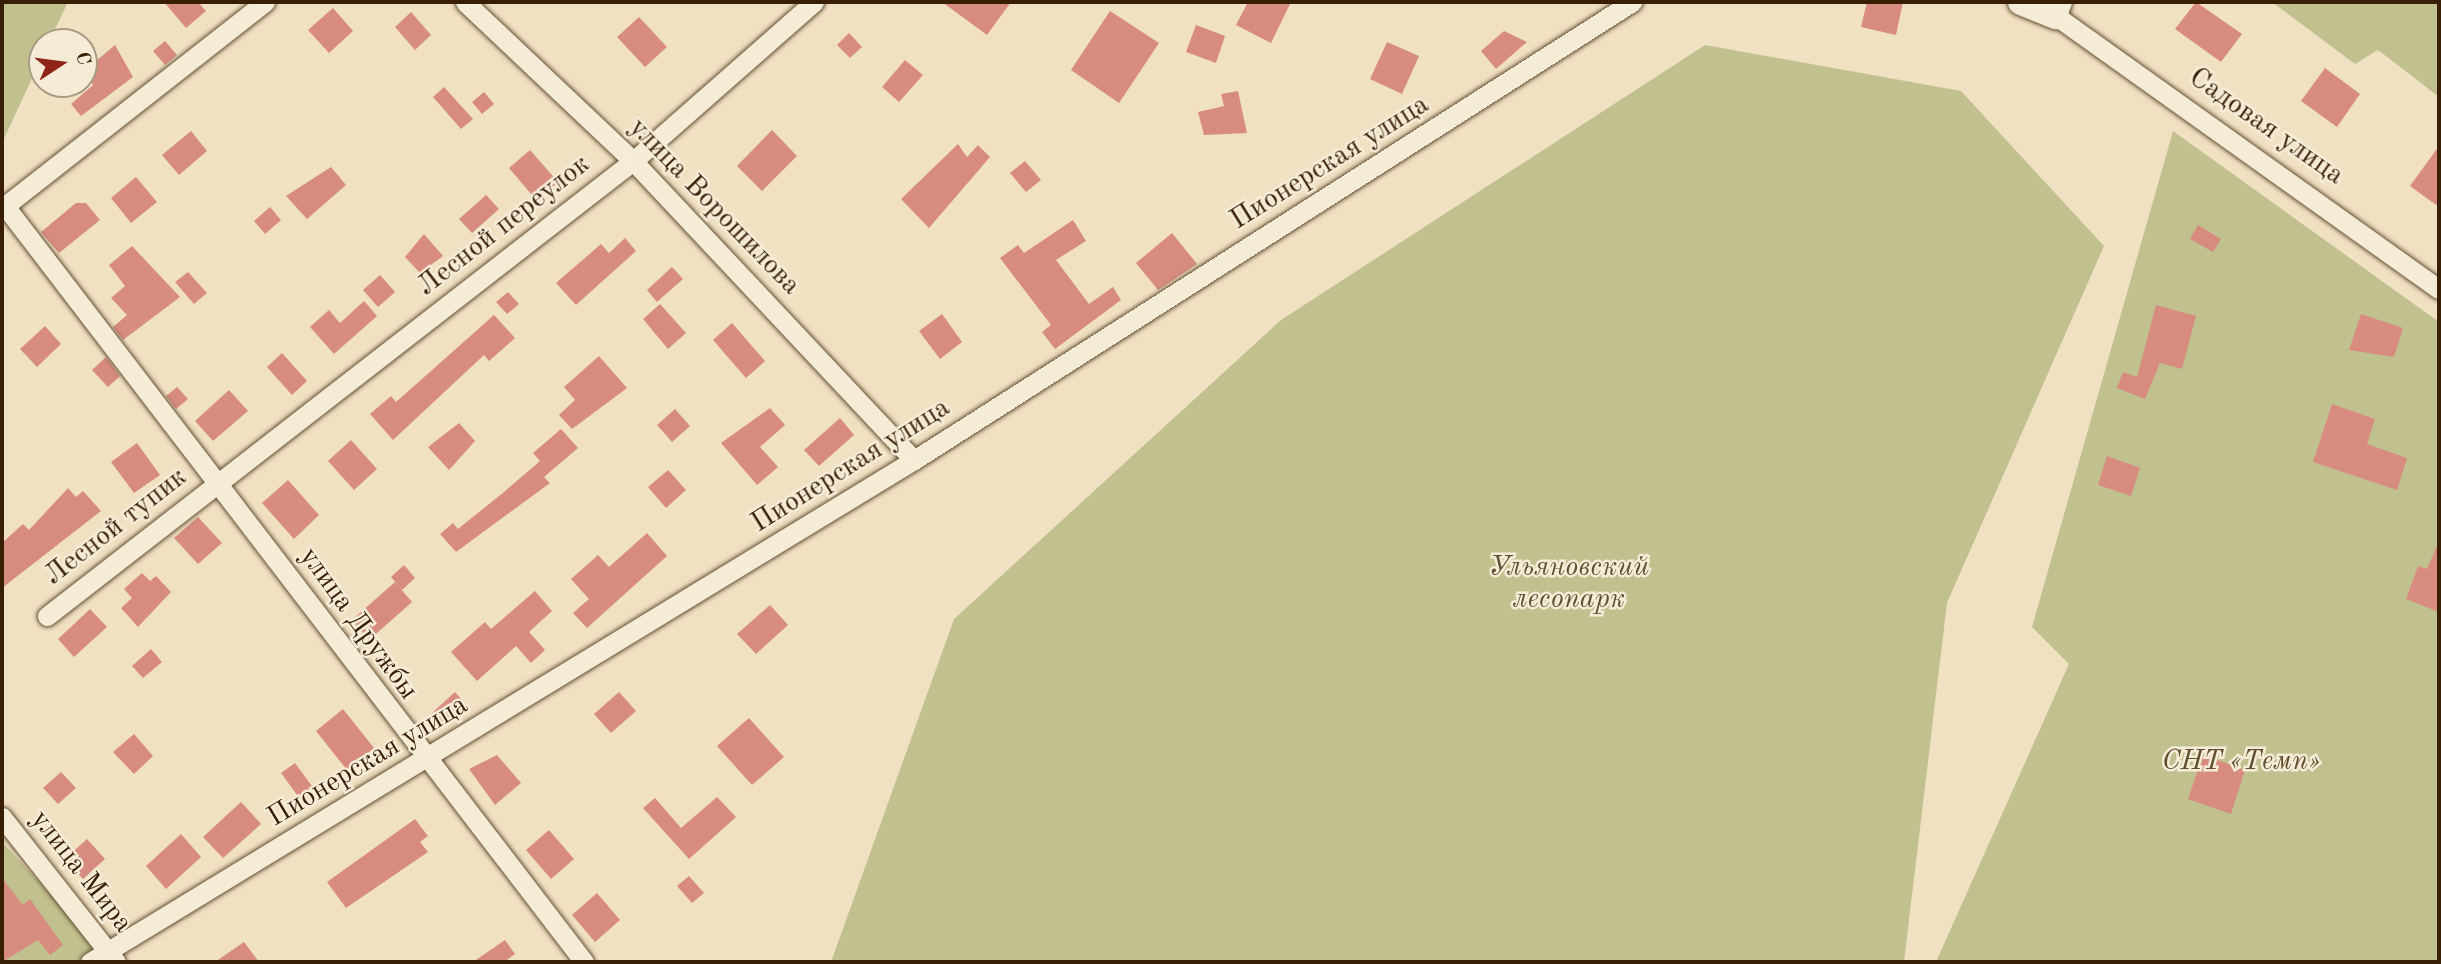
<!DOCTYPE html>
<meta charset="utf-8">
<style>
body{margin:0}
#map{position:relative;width:2441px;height:964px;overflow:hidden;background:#f0e1c3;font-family:"Old Standard TT",serif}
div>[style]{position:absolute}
.green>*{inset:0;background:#c1c18f}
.building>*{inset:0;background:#d78c7f}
.roads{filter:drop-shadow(0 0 2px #664f34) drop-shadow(0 0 2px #664f34)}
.street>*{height:19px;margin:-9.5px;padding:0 9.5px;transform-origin:9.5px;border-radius:9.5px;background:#f5ecd8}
.secondary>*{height:26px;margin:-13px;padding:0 13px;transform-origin:13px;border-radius:13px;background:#f5ecd8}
span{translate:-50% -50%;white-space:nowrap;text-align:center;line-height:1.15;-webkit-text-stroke:5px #f5ecd8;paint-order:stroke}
.street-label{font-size:28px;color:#381e04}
.park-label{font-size:28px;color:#614f2e;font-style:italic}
.frame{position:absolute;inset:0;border:4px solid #381e04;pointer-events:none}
.north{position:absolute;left:28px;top:28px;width:70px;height:70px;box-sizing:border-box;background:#f5ecd8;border:2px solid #a99a83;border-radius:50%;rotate:77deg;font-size:19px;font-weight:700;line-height:28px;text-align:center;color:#381e04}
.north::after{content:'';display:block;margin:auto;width:24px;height:32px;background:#8f2418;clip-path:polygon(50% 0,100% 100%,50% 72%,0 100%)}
</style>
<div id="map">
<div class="green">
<div style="clip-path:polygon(2px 2px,68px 2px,49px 42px,42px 42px,42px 57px,2px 143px)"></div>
<div style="clip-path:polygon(2272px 2px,2439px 2px,2439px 97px,2378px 50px,2355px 64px)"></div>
<div style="clip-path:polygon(1705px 45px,1961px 91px,2104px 246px,1947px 603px,1904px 962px,831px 962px,954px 619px,1281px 320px)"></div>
<div style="clip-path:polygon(2173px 131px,2439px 322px,2439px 962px,1936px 962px,2069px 664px,2032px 627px)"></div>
<div style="clip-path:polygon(2px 842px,97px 944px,110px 962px,2px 962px)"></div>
</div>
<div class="building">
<div style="clip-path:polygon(164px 2px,198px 2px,206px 11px,186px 28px)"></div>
<div style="clip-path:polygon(942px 2px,1011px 2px,987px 35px)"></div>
<div style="clip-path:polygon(1248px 2px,1291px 2px,1271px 43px,1236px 25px)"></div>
<div style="clip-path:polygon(1867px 2px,1903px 2px,1896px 35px,1861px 27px)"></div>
<div style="clip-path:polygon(2196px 2px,2242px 34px,2221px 62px,2175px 29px)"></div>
<div style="clip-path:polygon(333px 8px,353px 31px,329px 53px,308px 30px)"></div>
<div style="clip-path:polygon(1110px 11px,1159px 43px,1119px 103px,1071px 70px)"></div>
<div style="clip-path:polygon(411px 12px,431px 35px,415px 50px,395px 27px)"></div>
<div style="clip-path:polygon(639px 17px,667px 47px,645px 67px,617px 37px)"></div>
<div style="clip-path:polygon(1196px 25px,1225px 36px,1216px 63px,1186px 52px)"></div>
<div style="clip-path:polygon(1504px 31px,1527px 42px,1496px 69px,1481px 51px)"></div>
<div style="clip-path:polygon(849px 33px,862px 47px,850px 58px,837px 45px)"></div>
<div style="clip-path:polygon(165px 41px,177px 55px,165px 65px,153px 51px)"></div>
<div style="clip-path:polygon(1387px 42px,1419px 56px,1402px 94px,1370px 79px)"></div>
<div style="clip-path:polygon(115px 45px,133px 77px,81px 116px,71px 104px,93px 85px,84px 71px)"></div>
<div style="clip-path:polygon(905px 60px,923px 75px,899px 102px,882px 87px)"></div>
<div style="clip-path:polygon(2325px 68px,2360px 94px,2337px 127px,2301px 101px)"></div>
<div style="clip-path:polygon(444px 87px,473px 119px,461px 129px,433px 97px)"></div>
<div style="clip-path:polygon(1238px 91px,1247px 133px,1204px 135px,1198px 112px,1224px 106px,1221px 94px)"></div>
<div style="clip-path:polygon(484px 92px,494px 104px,482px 114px,472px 102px)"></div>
<div style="clip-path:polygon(772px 130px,797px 156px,762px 191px,737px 166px)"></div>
<div style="clip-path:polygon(191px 131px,207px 151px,179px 175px,162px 155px)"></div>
<div style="clip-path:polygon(958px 144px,967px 157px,978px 145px,990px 157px,929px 228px,901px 199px)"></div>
<div style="clip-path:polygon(2439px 146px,2439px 207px,2410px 186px)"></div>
<div style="clip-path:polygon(530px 150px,558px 182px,537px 201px,509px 168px)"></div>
<div style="clip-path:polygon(1025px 161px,1041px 180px,1026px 192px,1010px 173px)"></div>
<div style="clip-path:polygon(331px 167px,346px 185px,307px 219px,286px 196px)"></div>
<div style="clip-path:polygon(136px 177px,157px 202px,131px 223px,111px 198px)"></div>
<div style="clip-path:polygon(486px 195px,499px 209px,472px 233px,459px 219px)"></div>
<div style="clip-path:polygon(76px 203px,86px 203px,100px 220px,59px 253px,41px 232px)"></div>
<div style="clip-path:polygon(270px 207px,281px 220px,265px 234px,254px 221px)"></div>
<div style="clip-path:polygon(1073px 220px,1086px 241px,1056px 260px,1089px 304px,1113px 287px,1121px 300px,1055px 349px,1042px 332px,1051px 325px,1000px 258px,1018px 245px,1024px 253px)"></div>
<div style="clip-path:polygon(2198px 225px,2221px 239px,2213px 252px,2190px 239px)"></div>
<div style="clip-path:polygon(1172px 233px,1197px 264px,1158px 290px,1136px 263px)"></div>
<div style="clip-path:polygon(424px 234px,443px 256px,420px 273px,405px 257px)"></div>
<div style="clip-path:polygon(625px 238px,636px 251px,576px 305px,556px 283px,601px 244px,609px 253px)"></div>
<div style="clip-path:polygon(132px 246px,180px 297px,123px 340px,113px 327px,127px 315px,111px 298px,125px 286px,109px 265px)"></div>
<div style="clip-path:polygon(672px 267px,683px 279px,657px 302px,647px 290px)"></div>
<div style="clip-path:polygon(188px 272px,207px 293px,194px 304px,175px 282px)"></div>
<div style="clip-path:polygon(380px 275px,395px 292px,378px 307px,363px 290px)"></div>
<div style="clip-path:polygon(508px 292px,519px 304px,507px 314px,496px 302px)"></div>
<div style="clip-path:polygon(364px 301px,377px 316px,334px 354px,310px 327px,329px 310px,340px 323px)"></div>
<div style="clip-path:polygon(660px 304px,686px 333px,668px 349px,643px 319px)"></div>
<div style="clip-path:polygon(2156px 305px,2196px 316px,2182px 369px,2160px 363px,2145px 399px,2117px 388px,2123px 372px,2137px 377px)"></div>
<div style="clip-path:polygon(942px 314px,962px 342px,940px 359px,919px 331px)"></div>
<div style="clip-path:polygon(2361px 314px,2403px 328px,2394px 357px,2349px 350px)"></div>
<div style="clip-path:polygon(494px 315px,515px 338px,489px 361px,484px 355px,393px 440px,370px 414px,391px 396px,396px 402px)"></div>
<div style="clip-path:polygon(732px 323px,765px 361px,746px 378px,713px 340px)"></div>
<div style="clip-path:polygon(45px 326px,61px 344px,37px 367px,20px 349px)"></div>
<div style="clip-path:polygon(282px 353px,307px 381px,292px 395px,267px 367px)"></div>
<div style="clip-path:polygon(599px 356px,627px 388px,572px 429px,559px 415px,575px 400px,564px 387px)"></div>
<div style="clip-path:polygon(106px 357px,120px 376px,108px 387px,92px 370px)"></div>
<div style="clip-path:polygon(177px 387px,188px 399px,176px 409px,166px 396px)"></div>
<div style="clip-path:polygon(229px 390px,248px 411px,213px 441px,195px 421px)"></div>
<div style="clip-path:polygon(2332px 404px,2375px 419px,2367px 444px,2407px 458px,2397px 490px,2313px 462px)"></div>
<div style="clip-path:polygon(770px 408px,785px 425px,760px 447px,778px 467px,757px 485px,721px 443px)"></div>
<div style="clip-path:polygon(675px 409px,690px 426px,672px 442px,657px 425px)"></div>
<div style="clip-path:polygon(840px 418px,854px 435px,819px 466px,804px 450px)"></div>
<div style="clip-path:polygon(459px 423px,475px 441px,449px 470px,428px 447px)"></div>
<div style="clip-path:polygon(561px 429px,578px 448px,544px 477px,550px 483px,456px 552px,440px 534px,453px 523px,458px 529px,504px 492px,540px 461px,533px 453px)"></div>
<div style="clip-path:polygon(351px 440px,377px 469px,354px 490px,328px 461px)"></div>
<div style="clip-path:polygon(137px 443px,160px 475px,134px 493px,111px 462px)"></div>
<div style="clip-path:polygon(2107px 456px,2140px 468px,2131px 496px,2098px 485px)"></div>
<div style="clip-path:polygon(668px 470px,686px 490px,666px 508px,648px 487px)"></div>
<div style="clip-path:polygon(288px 480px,319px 515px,294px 539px,262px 503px)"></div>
<div style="clip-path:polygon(68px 488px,76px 497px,83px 491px,101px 511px,2px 588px,2px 543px,23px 524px,29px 530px)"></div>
<div style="clip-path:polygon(198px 517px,222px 543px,198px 564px,174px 538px)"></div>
<div style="clip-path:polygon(647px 533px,667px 556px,587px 628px,573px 613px,589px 599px,571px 579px,598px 555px,609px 567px)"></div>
<div style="clip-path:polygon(2439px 541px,2439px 612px,2406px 599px,2418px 566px,2427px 569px)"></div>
<div style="clip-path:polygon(404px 565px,415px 578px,402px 590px,391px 577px)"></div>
<div style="clip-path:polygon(142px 573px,150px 581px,156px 576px,171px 592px,138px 627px,121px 608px,132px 598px,124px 589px)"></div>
<div style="clip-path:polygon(395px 582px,412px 602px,369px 640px,352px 620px)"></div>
<div style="clip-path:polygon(535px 591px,552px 611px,529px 632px,545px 650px,531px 663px,516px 646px,477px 681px,451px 652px,485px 622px,491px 629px)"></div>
<div style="clip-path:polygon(770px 605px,788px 625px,756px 654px,737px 634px)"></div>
<div style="clip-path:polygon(90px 609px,107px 627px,74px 657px,58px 639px)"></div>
<div style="clip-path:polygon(151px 649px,162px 662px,143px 678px,132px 666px)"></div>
<div style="clip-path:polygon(455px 692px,467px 706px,444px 727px,432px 713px)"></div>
<div style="clip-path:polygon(619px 692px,636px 711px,611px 733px,594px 714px)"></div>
<div style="clip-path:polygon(343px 709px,374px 748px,347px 770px,316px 731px)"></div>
<div style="clip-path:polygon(749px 718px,784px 757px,752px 785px,717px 746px)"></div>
<div style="clip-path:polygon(134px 734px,153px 756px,134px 774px,113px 752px)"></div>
<div style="clip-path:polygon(497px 755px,521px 783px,495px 805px,469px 769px)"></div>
<div style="clip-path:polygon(2203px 755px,2245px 770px,2231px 814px,2188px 799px)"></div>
<div style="clip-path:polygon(295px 763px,314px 789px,300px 799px,281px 773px)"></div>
<div style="clip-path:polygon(61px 772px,76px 788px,58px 804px,43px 788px)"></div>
<div style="clip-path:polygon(717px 797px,736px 817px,689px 859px,643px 808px,655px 798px,681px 828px)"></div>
<div style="clip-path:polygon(241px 802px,261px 824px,223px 858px,203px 837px)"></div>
<div style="clip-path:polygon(415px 819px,428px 836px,420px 842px,428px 852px,346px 908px,327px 882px)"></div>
<div style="clip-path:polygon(549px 830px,574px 859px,551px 879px,526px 850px)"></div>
<div style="clip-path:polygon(181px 834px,201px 857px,166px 889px,146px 866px)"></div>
<div style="clip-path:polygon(87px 839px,105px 859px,83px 879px,65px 859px)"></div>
<div style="clip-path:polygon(689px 876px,704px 893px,692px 903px,677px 886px)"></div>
<div style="clip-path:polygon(2px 878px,23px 905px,30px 899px,63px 945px,50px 955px,38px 940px,2px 962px)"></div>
<div style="clip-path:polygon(597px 893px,620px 920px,595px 942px,572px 915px)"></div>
<div style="clip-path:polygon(505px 940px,515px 954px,504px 962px,473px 962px)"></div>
<div style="clip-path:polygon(244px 942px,259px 962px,215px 962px)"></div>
</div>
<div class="roads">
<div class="street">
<div style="left:265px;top:2px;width:330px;rotate:141.9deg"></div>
<div style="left:5px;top:206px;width:952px;rotate:52.55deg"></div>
<div style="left:465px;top:2px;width:231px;rotate:43.4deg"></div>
<div style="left:633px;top:161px;width:410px;rotate:46.8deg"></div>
<div style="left:2062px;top:2px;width:15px;rotate:113deg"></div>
<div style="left:2056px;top:16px;width:470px;rotate:35.5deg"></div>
<div style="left:47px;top:616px;width:742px;rotate:-37.83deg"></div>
<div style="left:633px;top:161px;width:241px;rotate:-41.3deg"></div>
<div style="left:2px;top:817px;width:184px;rotate:51.8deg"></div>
<div style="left:90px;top:962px;width:965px;rotate:-31.35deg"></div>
<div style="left:914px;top:460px;width:852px;rotate:-32.53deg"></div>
</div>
<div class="secondary">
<div style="left:2021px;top:2px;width:38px;rotate:22deg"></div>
</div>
</div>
<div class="street-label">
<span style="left:2266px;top:127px;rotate:35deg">Садовая улица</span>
<span style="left:1330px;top:163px;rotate:-32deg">Пионерская улица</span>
<span style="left:714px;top:207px;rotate:46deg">улица Ворошилова</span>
<span style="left:504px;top:226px;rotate:-38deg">Лесной переулок</span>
<span style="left:851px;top:466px;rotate:-32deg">Пионерская улица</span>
<span style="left:116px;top:527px;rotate:-38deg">Лесной тупик</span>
<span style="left:358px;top:624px;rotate:54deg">улица Дружбы</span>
<span style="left:368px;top:762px;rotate:-31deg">Пионерская улица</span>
<span style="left:81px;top:872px;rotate:52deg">улица Мира</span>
</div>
<div class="park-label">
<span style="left:1569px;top:584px">Ульяновский<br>лесопарк</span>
<span style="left:2241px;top:762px">СНТ «Темп»</span>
</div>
<div class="frame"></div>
<div class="north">С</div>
</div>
